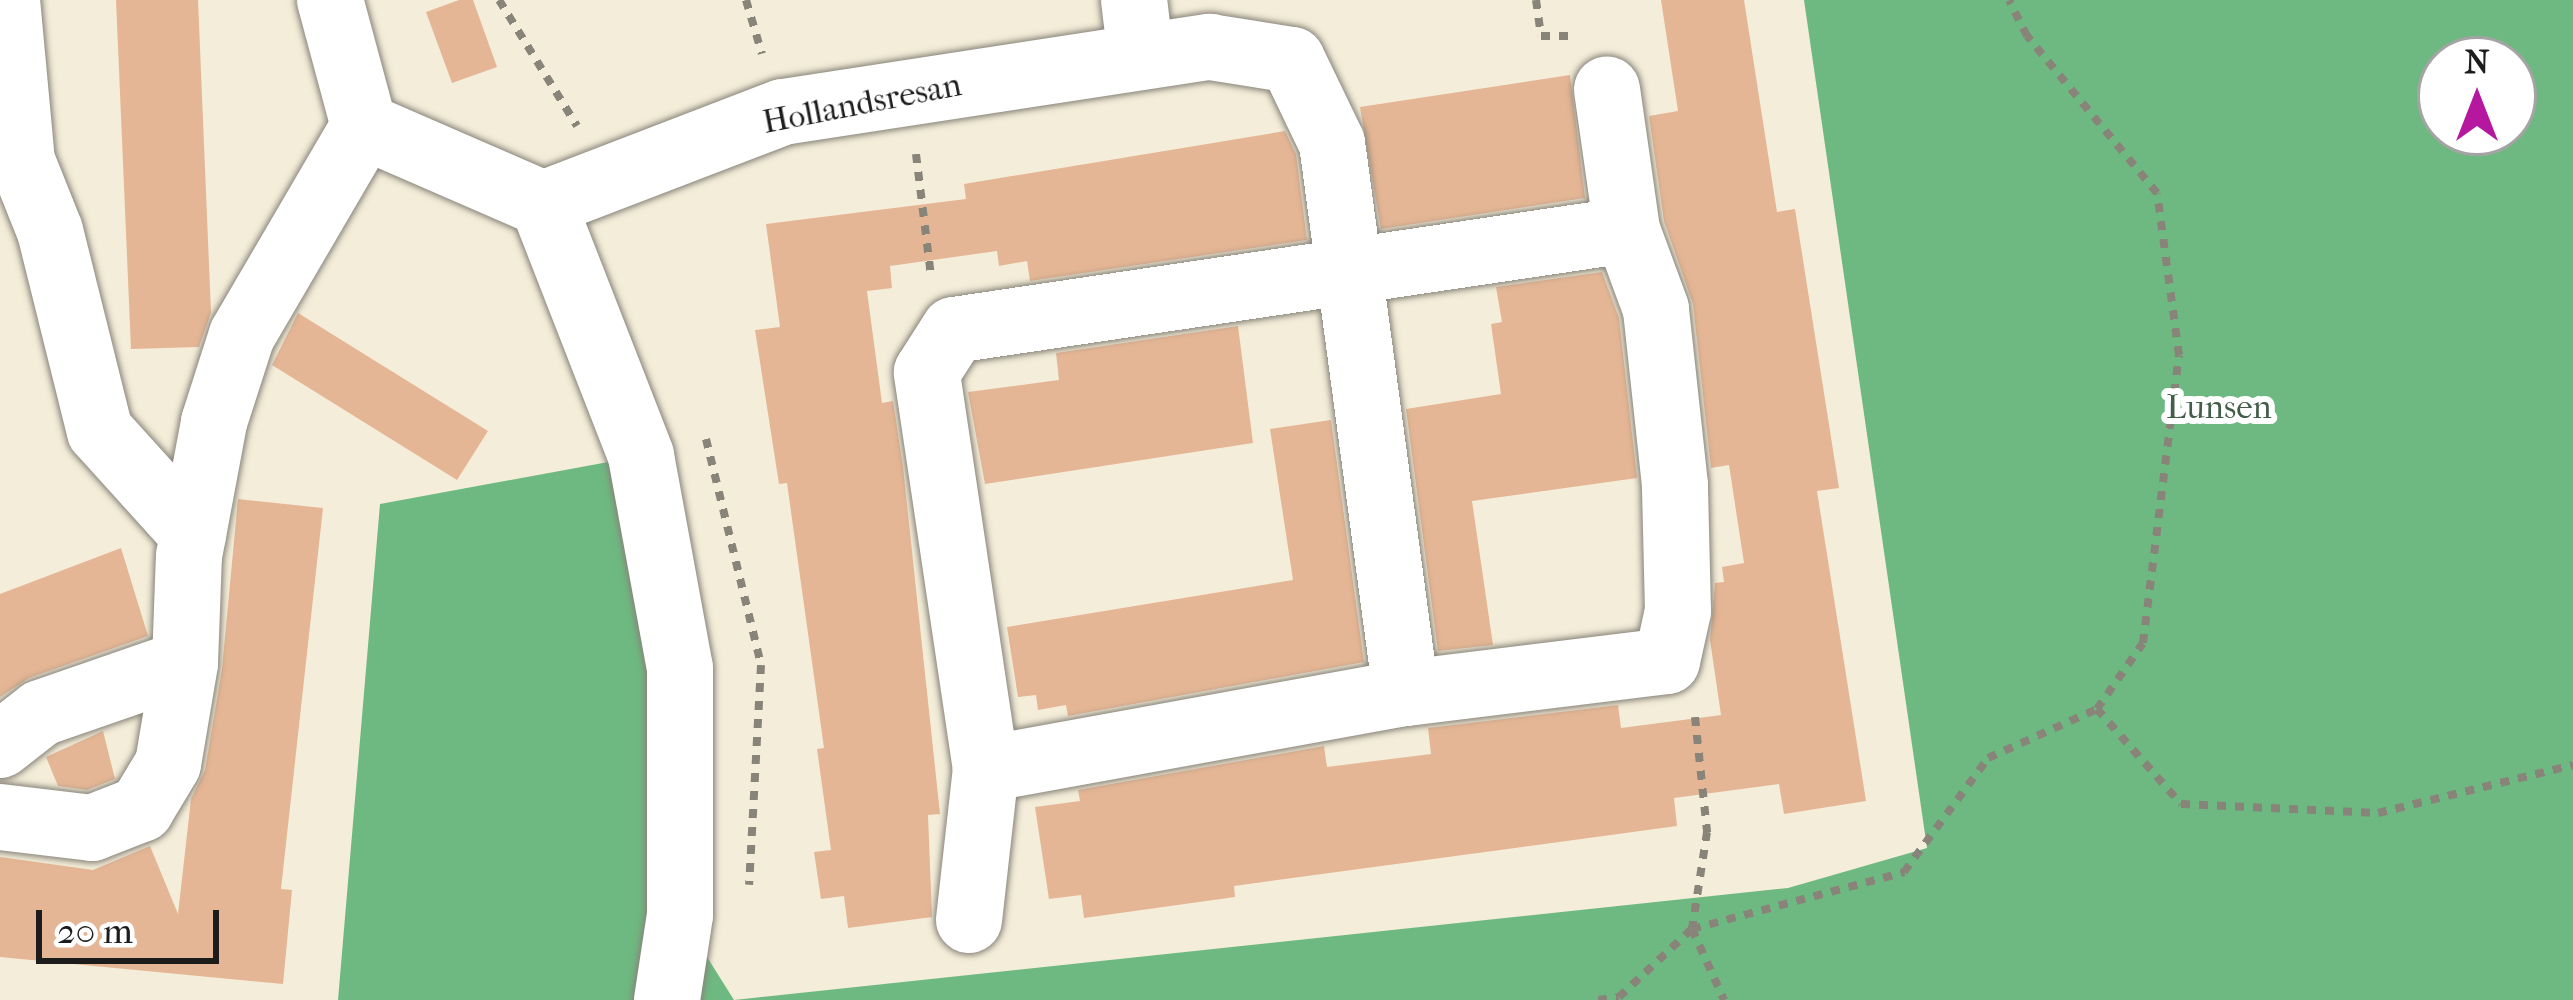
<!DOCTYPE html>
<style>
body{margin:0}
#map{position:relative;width:2573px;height:1000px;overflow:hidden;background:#f4edd9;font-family:"IM FELL French Canon",serif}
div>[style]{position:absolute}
.forest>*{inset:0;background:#6eb981}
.building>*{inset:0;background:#e5b695}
.path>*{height:8px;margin-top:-4px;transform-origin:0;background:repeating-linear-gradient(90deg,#88847a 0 9px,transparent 0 18px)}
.roads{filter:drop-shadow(0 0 3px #88847a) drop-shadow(0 0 3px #88847a)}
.minor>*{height:66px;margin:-33px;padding:0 33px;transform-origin:33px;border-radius:33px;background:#fff}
span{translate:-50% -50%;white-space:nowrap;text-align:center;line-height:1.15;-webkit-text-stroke:12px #fff;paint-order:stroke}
.street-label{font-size:33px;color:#1c1c1c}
.park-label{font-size:33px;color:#425e48}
.north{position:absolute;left:2417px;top:36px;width:120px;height:120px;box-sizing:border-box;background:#fff;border:3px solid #a4a4a4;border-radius:50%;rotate:0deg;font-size:33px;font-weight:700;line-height:48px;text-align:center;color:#1c1c1c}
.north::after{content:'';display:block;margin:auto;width:42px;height:54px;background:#b5179e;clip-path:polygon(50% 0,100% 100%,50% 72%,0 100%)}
.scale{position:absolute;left:36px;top:910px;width:183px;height:54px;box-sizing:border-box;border:6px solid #1c1c1c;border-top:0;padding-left:15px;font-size:36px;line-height:42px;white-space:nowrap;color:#1c1c1c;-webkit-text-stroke:9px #fff;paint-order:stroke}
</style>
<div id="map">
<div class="forest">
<div style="clip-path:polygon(evenodd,1804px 0,2573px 0,2573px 1000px,338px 1000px,380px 504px,641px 456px,680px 914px,734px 1000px,1788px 888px,1927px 848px,1804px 0,2441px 60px,2513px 60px,2513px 132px,2441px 132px,2441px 60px)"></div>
</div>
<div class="building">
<div style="clip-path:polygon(116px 0,198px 0,211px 313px,199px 347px,131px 349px)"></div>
<div style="clip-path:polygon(459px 0,473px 0,497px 67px,452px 83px,426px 12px)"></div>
<div style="clip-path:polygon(1661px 0,1744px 0,1777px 212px,1795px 209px,1839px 488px,1817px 491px,1866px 801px,1784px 814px,1779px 784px,1674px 798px,1677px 826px,1234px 886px,1235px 897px,1084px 918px,1081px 895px,1049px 899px,1035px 807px,1080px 801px,1078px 790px,1324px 746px,1327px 767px,1431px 754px,1428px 728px,1618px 705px,1621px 728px,1721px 715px,1710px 640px,1715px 583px,1724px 582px,1722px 567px,1744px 563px,1729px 465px,1711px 468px,1693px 304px,1664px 221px,1649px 116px,1678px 111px)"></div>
<div style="clip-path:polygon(1570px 75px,1585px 198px,1381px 229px,1360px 107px)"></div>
<div style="clip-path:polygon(1285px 131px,1296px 154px,1307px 240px,1030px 281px,1027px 261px,999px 266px,997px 251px,890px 266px,892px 288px,867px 291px,882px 403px,893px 401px,903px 467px,940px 814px,928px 815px,932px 917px,848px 928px,844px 896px,821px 899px,814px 852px,831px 850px,817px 749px,824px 748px,787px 483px,779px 484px,755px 330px,780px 327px,766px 224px,966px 199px,964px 184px)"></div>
<div style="clip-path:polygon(1602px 272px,1619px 318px,1637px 478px,1472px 501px,1493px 645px,1438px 651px,1406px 409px,1501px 394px,1491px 324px,1502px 322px,1496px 287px)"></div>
<div style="clip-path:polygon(298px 313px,488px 431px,457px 480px,272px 365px)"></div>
<div style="clip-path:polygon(1238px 326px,1253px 443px,985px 484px,968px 392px,1059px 380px,1056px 353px)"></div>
<div style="clip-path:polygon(1331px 420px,1364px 662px,1068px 716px,1066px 705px,1038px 710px,1036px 695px,1018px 697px,1007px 627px,1293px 580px,1270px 429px)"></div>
<div style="clip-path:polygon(238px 499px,323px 508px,281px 889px,292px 890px,283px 984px,0 957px,0 857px,93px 870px,150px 846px,178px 914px,191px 799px,205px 770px,222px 669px)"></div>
<div style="clip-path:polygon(121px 548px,148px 636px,29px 678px,0 697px,0 594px)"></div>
<div style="clip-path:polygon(103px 731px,115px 779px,87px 790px,58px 786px,46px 757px)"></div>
</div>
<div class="path">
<div style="left:499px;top:0;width:148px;rotate:58.2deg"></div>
<div style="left:746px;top:0;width:56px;rotate:73.5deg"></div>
<div style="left:1536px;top:0;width:36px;rotate:82deg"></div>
<div style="left:1541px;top:36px;width:28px"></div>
<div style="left:916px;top:154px;width:123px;rotate:83deg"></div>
<div style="left:706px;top:439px;width:233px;rotate:76.3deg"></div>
<div style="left:761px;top:665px;width:220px;rotate:93.1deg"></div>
<div style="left:2097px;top:709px;width:127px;rotate:48.5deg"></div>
<div style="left:2181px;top:804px;width:197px;rotate:2.6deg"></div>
<div style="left:2378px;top:813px;width:201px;rotate:-13.8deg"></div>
<div style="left:1695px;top:717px;width:116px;rotate:84deg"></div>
<div style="left:1707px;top:832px;width:98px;rotate:98.8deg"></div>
<div style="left:1692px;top:929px;width:78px;rotate:65.7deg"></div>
<div style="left:1598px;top:1000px;width:21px;rotate:-8deg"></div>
<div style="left:1619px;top:997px;width:100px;rotate:-43deg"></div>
<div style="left:1692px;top:929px;width:220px;rotate:-15deg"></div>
<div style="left:1904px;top:872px;width:142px;rotate:-53.6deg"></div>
<div style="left:1988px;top:758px;width:120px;rotate:-24.2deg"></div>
<div style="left:2097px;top:709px;width:80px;rotate:-55.1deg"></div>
<div style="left:2143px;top:643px;width:290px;rotate:-82.9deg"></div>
<div style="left:2179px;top:355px;width:163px;rotate:-97.7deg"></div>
<div style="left:2157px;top:193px;width:204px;rotate:-129.6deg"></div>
<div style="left:2027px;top:36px;width:40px;rotate:-116.6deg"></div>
</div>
<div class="roads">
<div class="minor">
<div style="left:7px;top:0;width:162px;rotate:84.7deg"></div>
<div style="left:22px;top:161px;width:75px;rotate:68.2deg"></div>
<div style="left:50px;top:231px;width:206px;rotate:76deg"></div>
<div style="left:100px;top:431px;width:139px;rotate:47.9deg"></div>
<div style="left:330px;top:0;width:131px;rotate:74.9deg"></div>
<div style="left:364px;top:126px;width:195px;rotate:23.5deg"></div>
<div style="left:1134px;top:0;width:57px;rotate:83deg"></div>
<div style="left:543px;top:204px;width:257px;rotate:-21deg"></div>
<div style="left:783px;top:112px;width:432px;rotate:-8.7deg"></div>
<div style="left:1210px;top:47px;width:83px;rotate:9deg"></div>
<div style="left:1292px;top:60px;width:92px;rotate:64.3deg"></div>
<div style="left:1332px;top:143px;width:555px;rotate:82.34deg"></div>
<div style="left:543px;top:204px;width:270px;rotate:68.7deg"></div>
<div style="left:641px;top:456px;width:216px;rotate:79.6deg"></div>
<div style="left:680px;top:668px;width:247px;rotate:90deg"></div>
<div style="left:680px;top:915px;width:86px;rotate:98.7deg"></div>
<div style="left:0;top:745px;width:52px;rotate:-38deg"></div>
<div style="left:41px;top:713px;width:152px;rotate:-19.1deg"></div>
<div style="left:986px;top:769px;width:427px;rotate:-10.3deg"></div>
<div style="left:1406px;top:693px;width:263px;rotate:-7deg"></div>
<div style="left:1667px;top:661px;width:51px;rotate:-77.6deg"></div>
<div style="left:1678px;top:611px;width:126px;rotate:-91.4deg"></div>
<div style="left:1675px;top:485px;width:177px;rotate:-96.2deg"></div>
<div style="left:1656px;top:309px;width:84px;rotate:-110.2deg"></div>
<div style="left:1627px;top:230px;width:142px;rotate:-98.1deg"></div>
<div style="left:0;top:817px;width:93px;rotate:6.8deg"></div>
<div style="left:92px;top:828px;width:53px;rotate:-21.2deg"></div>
<div style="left:141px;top:809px;width:52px;rotate:-59deg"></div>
<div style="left:168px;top:764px;width:102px;rotate:-80.4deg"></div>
<div style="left:185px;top:663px;width:107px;rotate:-87.9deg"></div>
<div style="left:189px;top:556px;width:136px;rotate:-79.4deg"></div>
<div style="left:214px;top:422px;width:91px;rotate:-72.2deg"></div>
<div style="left:242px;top:335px;width:242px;rotate:-59.7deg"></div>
<div style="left:969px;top:920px;width:152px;rotate:-83.6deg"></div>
<div style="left:986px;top:769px;width:401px;rotate:-98.5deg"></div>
<div style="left:927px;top:372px;width:50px;rotate:-57.3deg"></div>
<div style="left:954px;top:330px;width:680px;rotate:-8.45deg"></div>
</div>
</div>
<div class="street-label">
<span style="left:862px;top:104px;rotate:-11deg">Hollandsresan</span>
</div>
<div class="park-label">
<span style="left:2219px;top:408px">Lunsen</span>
</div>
<div class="north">N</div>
<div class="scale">20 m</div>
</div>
